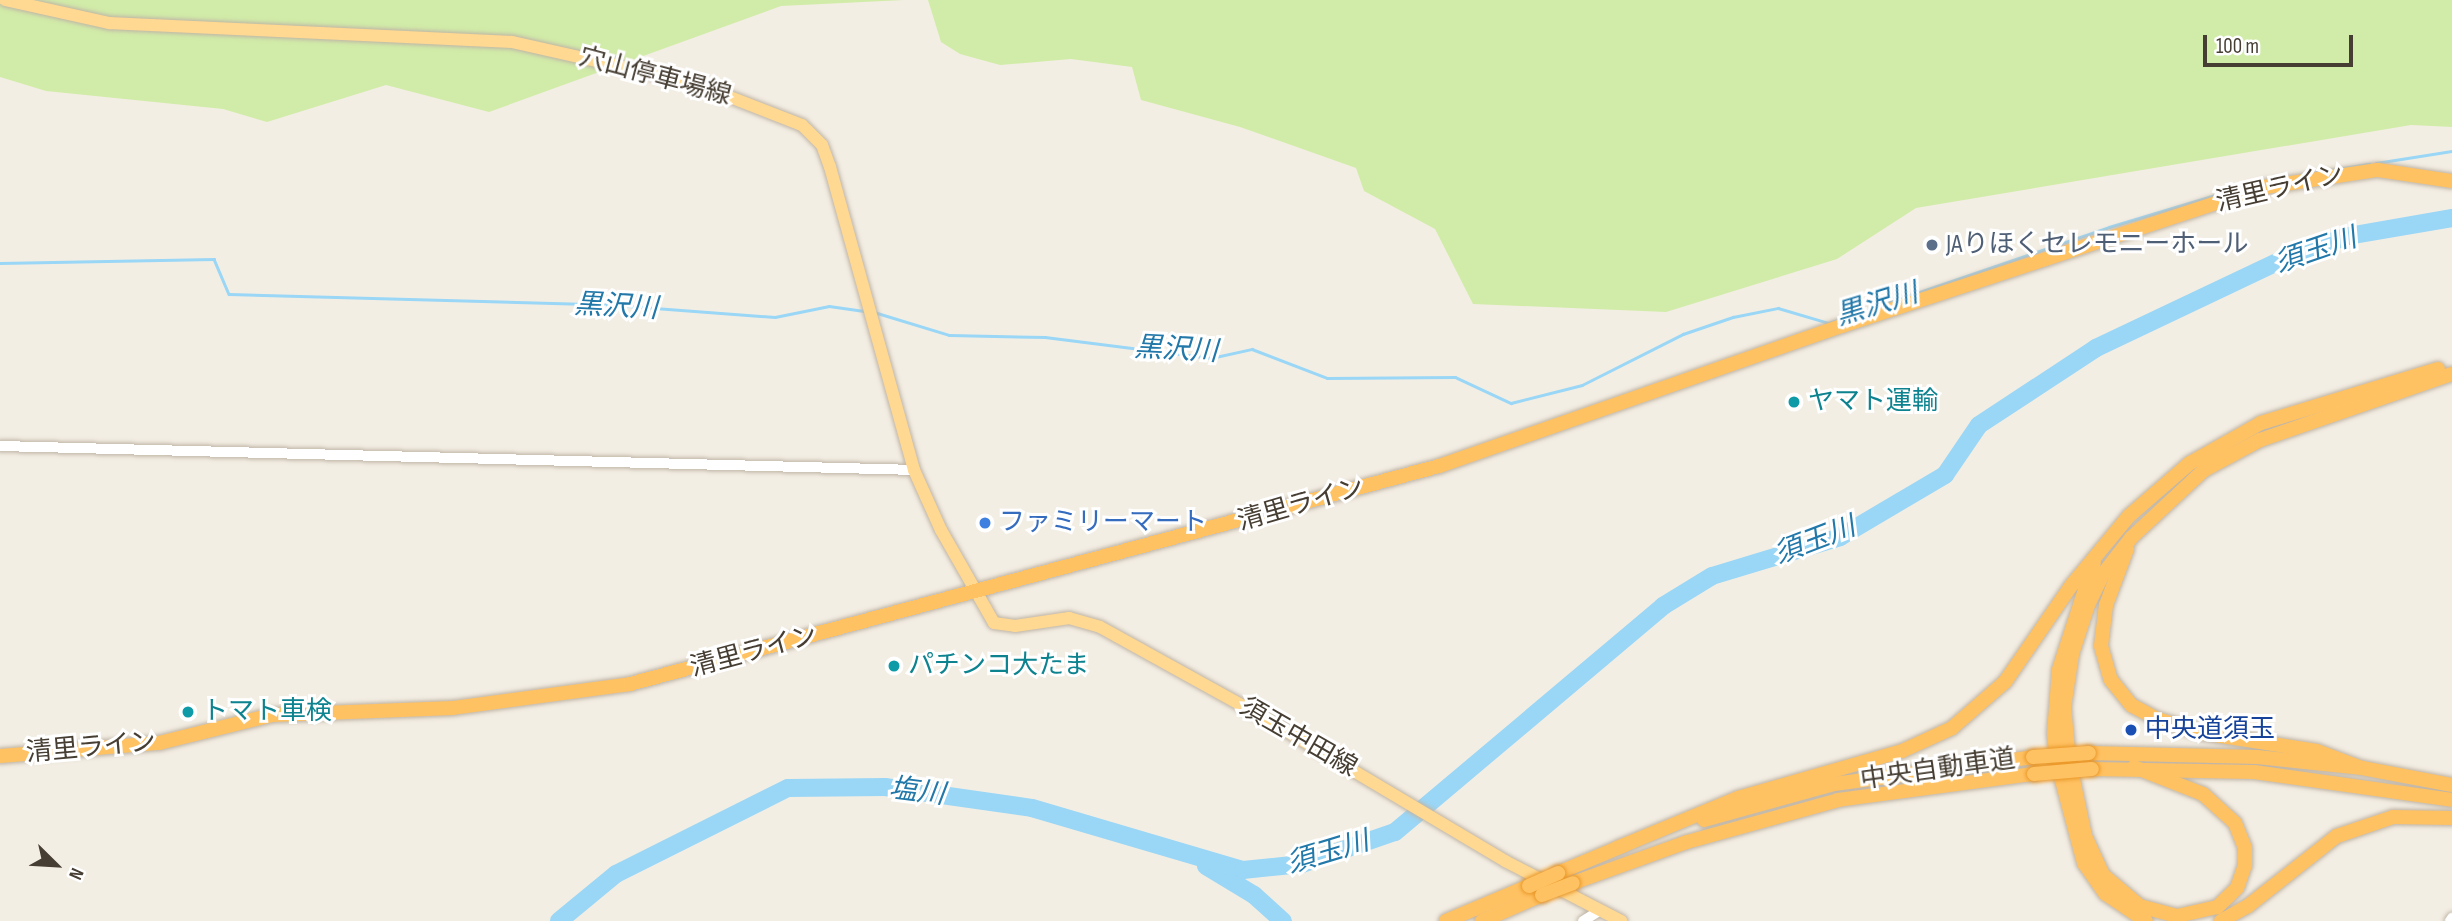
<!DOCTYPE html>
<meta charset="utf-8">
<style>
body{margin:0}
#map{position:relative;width:2452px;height:921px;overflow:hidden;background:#f3eee4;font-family:"Sofia Sans Condensed","Noto Sans JP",sans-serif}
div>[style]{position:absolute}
.green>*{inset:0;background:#d1eca8}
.stream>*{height:2.5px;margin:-1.25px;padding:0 1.25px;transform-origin:1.25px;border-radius:1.25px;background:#9ad6f6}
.river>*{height:18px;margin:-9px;padding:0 9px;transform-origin:9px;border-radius:9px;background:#9ad6f6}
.roads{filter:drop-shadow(0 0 2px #c0b5a6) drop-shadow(0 0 2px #c0b5a6)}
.minor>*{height:10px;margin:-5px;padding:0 5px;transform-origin:5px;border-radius:5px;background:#fff}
.major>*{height:12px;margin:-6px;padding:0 6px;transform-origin:6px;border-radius:6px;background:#ffd991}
.highway>*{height:14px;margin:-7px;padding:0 7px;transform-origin:7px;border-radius:7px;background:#ffc263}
.bridges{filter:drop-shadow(0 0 2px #ea9727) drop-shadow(0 0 2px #ea9727)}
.highway-bridge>*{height:14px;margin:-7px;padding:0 7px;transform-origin:7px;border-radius:7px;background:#ffc263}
.dots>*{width:19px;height:19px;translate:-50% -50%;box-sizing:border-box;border:4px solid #fff;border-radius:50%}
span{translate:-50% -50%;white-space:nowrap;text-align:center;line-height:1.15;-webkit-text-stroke:6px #fff;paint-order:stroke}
.street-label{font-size:26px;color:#463e33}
.service-label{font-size:26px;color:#4e5e75}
.left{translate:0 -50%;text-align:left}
.culture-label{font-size:26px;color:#0d838f}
.shop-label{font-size:26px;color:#366cbe}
.transit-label{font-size:26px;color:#164399}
.water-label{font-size:28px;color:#2278a9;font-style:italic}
.north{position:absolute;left:21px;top:830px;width:70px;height:70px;-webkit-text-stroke:5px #fff;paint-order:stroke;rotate:114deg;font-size:19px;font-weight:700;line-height:28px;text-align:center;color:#463e33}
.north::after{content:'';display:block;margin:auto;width:24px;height:32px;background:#463e33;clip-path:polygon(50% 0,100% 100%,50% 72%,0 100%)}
.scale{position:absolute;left:2203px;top:35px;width:150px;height:32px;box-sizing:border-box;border:4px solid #463e33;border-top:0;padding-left:9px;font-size:21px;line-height:24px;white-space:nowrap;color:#463e33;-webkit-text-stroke:5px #fff;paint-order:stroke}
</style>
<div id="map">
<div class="green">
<div style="clip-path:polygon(0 0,904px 0,781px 6px,489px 112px,386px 85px,267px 122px,223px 109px,46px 91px,0 77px)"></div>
<div style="clip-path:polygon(928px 0,2452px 0,2452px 127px,2411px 125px,1916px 208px,1837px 259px,1666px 312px,1473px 304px,1435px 229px,1364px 191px,1356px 168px,1240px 127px,1141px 100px,1132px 67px,1071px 59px,1000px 65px,960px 54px,941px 42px)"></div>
</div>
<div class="stream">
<div style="left:2376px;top:163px;width:77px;rotate:-9deg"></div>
<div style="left:2300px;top:175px;width:70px;rotate:-9.1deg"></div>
<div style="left:0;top:263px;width:214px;rotate:-1.1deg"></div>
<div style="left:214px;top:259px;width:38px;rotate:67deg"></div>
<div style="left:229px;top:294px;width:386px;rotate:1.6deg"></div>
<div style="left:615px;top:305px;width:160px;rotate:4.3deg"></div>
<div style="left:775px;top:317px;width:55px;rotate:-11.5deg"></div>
<div style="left:829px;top:306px;width:35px;rotate:8deg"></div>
<div style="left:874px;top:312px;width:78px;rotate:17deg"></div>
<div style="left:949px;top:335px;width:96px;rotate:1.2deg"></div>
<div style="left:1045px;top:337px;width:167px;rotate:7.2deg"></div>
<div style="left:1211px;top:358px;width:42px;rotate:-12.4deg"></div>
<div style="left:1252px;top:349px;width:80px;rotate:21.1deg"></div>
<div style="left:1327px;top:378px;width:128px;rotate:-0.4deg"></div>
<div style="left:1455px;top:377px;width:62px;rotate:24.9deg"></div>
<div style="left:1511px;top:403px;width:73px;rotate:-14.2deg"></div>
<div style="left:1582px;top:385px;width:113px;rotate:-26.8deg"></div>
<div style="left:1683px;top:334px;width:53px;rotate:-18.8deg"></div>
<div style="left:1733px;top:317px;width:46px;rotate:-11.3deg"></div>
<div style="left:1778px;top:308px;width:53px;rotate:16.4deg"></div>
<div style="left:1829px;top:323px;width:296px;rotate:-18.9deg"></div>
<div style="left:2109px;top:227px;width:136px;rotate:-16.7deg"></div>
</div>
<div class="river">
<div style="left:1206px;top:866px;width:56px;rotate:31.1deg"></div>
<div style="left:1254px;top:895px;width:39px;rotate:42deg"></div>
<div style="left:559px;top:921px;width:74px;rotate:-39.5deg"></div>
<div style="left:616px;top:874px;width:192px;rotate:-26.6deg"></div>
<div style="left:788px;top:788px;width:97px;rotate:-0.6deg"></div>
<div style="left:885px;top:787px;width:148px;rotate:8.1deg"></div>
<div style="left:1032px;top:808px;width:220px;rotate:16.4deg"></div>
<div style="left:1243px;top:870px;width:59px;rotate:-5.8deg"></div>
<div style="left:1302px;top:864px;width:98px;rotate:-19deg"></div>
<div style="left:1395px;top:832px;width:351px;rotate:-40.1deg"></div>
<div style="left:1663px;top:606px;width:57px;rotate:-31.5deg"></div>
<div style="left:1712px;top:576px;width:134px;rotate:-16.9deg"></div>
<div style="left:1840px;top:537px;width:122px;rotate:-30.6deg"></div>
<div style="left:1945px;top:475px;width:60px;rotate:-55.8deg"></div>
<div style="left:1979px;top:425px;width:140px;rotate:-33.3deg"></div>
<div style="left:2096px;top:348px;width:205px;rotate:-25.4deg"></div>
<div style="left:2281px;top:260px;width:71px;rotate:-19.7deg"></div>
<div style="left:2348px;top:236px;width:106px;rotate:-9.8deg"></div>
</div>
<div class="roads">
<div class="minor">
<div style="left:0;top:446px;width:914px;rotate:1.5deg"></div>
<div style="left:1583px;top:921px;width:19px;rotate:-32deg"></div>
<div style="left:2450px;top:921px;width:4px;rotate:-56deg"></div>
</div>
<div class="major">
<div style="left:5px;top:0;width:107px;rotate:12.5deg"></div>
<div style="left:109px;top:23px;width:403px;rotate:2.7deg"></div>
<div style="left:512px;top:42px;width:187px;rotate:12.7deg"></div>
<div style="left:694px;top:83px;width:116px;rotate:21.3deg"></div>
<div style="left:802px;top:125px;width:28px;rotate:45deg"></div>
<div style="left:822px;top:145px;width:23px;rotate:70deg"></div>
<div style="left:830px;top:167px;width:314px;rotate:74.5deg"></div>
<div style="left:914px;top:470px;width:66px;rotate:65.8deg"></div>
<div style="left:941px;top:530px;width:107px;rotate:60.3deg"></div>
<div style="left:994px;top:623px;width:21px;rotate:8deg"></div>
<div style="left:1015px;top:626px;width:55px;rotate:-8.4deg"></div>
<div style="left:1069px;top:618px;width:32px;rotate:16deg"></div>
<div style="left:1100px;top:627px;width:178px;rotate:28.9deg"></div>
<div style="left:1256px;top:713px;width:290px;rotate:30.7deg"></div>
<div style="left:1505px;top:861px;width:131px;rotate:27.3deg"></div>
</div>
<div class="highway">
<div style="left:2127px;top:549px;width:60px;rotate:110.6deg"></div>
<div style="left:2106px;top:605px;width:41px;rotate:97deg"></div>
<div style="left:2101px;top:646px;width:35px;rotate:74deg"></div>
<div style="left:2111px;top:680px;width:32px;rotate:51deg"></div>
<div style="left:2131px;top:705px;width:30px;rotate:28deg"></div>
<div style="left:2157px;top:719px;width:47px;rotate:17.3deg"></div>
<div style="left:2202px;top:733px;width:116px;rotate:8.9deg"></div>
<div style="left:2317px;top:751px;width:48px;rotate:20.7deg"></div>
<div style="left:2094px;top:562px;width:114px;rotate:108deg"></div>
<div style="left:2059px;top:670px;width:63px;rotate:94.5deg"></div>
<div style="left:2054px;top:733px;width:29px;rotate:84deg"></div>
<div style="left:2057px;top:762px;width:105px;rotate:75deg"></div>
<div style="left:2084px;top:863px;width:38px;rotate:55deg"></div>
<div style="left:2106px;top:894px;width:48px;rotate:34deg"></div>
<div style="left:2089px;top:753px;width:168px;rotate:1.4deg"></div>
<div style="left:2257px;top:757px;width:106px;rotate:6deg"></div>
<div style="left:2362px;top:768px;width:92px;rotate:10.7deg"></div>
<div style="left:0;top:756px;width:160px;rotate:-4.7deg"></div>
<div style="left:159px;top:743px;width:116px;rotate:-13.9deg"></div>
<div style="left:272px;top:715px;width:181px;rotate:-2.2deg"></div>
<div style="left:453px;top:708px;width:179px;rotate:-7.7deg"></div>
<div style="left:630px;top:684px;width:838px;rotate:-15.08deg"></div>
<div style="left:1439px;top:466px;width:427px;rotate:-19.2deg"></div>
<div style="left:1842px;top:326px;width:445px;rotate:-18.2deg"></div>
<div style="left:2265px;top:187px;width:114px;rotate:-8.6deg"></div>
<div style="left:2378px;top:170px;width:75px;rotate:8.5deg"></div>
<div style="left:2134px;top:767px;width:74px;rotate:21.4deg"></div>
<div style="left:2203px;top:794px;width:43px;rotate:42.2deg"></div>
<div style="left:2235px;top:823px;width:27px;rotate:68deg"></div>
<div style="left:2245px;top:848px;width:17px;rotate:90deg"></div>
<div style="left:2245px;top:865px;width:24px;rotate:109deg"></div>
<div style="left:2237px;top:888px;width:28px;rotate:136deg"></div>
<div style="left:2217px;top:907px;width:41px;rotate:167.3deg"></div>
<div style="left:2177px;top:916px;width:38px;rotate:-165deg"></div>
<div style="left:2140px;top:906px;width:48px;rotate:-140deg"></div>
<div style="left:2103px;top:875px;width:43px;rotate:-114.8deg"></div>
<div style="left:2085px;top:836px;width:77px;rotate:-102deg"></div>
<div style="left:2069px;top:761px;width:54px;rotate:-95.3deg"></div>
<div style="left:2064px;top:707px;width:54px;rotate:-81.4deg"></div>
<div style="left:2072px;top:654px;width:52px;rotate:-71.9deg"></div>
<div style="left:2088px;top:605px;width:34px;rotate:-64deg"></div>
<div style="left:2103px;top:574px;width:46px;rotate:-52.1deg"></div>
<div style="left:2131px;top:538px;width:100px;rotate:-43deg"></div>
<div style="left:2204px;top:470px;width:64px;rotate:-28.2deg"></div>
<div style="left:2260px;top:440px;width:203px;rotate:-19deg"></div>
<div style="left:2092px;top:769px;width:162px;rotate:1.1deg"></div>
<div style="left:2254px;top:772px;width:200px;rotate:8deg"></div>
<div style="left:1704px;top:820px;width:135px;rotate:-15.5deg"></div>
<div style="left:1834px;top:784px;width:201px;rotate:-7.7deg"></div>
<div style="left:1617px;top:848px;width:131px;rotate:-22.5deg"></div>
<div style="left:1738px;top:798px;width:171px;rotate:-16deg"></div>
<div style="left:1902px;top:751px;width:55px;rotate:-24.7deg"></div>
<div style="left:1952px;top:728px;width:70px;rotate:-41deg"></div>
<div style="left:2005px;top:682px;width:116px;rotate:-55.5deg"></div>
<div style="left:2071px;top:586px;width:91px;rotate:-50.4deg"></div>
<div style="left:2129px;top:516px;width:81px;rotate:-41deg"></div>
<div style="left:2190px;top:463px;width:81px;rotate:-29.4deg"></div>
<div style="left:2261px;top:423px;width:185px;rotate:-17deg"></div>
<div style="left:1558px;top:873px;width:73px;rotate:-22.7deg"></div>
<div style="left:1573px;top:883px;width:121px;rotate:-19.8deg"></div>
<div style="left:1687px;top:842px;width:157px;rotate:-15.5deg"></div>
<div style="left:1838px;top:800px;width:198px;rotate:-7.6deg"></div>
<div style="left:1446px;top:921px;width:90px;rotate:-22.9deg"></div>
<div style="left:1482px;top:921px;width:65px;rotate:-23.4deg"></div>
<div style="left:2221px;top:921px;width:31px;rotate:-29deg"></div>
<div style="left:2248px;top:906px;width:113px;rotate:-38.2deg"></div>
<div style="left:2337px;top:836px;width:59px;rotate:-18.7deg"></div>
<div style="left:2393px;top:817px;width:59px;rotate:1deg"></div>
</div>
</div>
<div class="bridges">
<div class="highway-bridge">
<div style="left:2033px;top:757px;width:56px;rotate:-4.1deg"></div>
<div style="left:2034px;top:774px;width:58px;rotate:-4.9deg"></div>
<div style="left:1529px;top:886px;width:32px;rotate:-24deg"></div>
<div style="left:1542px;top:895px;width:33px;rotate:-21deg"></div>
</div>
</div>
<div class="dots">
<div style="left:1932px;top:245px;background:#5c6f8a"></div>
<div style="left:1794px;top:402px;background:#0f9aa8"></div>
<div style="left:985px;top:523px;background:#3f7fe0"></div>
<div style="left:894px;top:666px;background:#0f9aa8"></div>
<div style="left:188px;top:712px;background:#0f9aa8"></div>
<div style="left:2131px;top:730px;background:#1a4fb4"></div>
</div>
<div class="street-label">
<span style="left:655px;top:77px;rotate:15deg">穴山停車場線</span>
<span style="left:2280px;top:189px;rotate:-13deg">清里ライン</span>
<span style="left:1301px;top:505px;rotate:-16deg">清里ライン</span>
<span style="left:754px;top:652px;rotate:-15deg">清里ライン</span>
<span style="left:1298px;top:738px;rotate:30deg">須玉中田線</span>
<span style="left:91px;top:748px;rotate:-5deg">清里ライン</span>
<span style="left:1938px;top:770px;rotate:-8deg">中央自動車道</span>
</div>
<div class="service-label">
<span class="left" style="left:1946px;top:245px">JAりほくセレモニーホール</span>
</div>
<div class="culture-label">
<span class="left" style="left:1808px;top:402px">ヤマト運輸</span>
<span class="left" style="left:908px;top:666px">パチンコ大たま</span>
<span class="left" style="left:202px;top:712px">トマト車検</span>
</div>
<div class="shop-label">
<span class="left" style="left:999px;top:523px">ファミリーマート</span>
</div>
<div class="transit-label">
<span class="left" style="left:2145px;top:730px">中央道須玉</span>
</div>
<div class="water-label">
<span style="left:2316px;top:251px;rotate:-19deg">須玉川</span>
<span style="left:1877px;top:305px;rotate:-17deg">黒沢川</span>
<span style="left:616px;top:307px;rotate:3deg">黒沢川</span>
<span style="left:1176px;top:350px;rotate:3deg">黒沢川</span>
<span style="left:1815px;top:541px;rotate:-21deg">須玉川</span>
<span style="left:917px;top:792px;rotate:7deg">塩川</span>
<span style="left:1328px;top:853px;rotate:-17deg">須玉川</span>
</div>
<div class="north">N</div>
<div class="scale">100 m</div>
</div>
